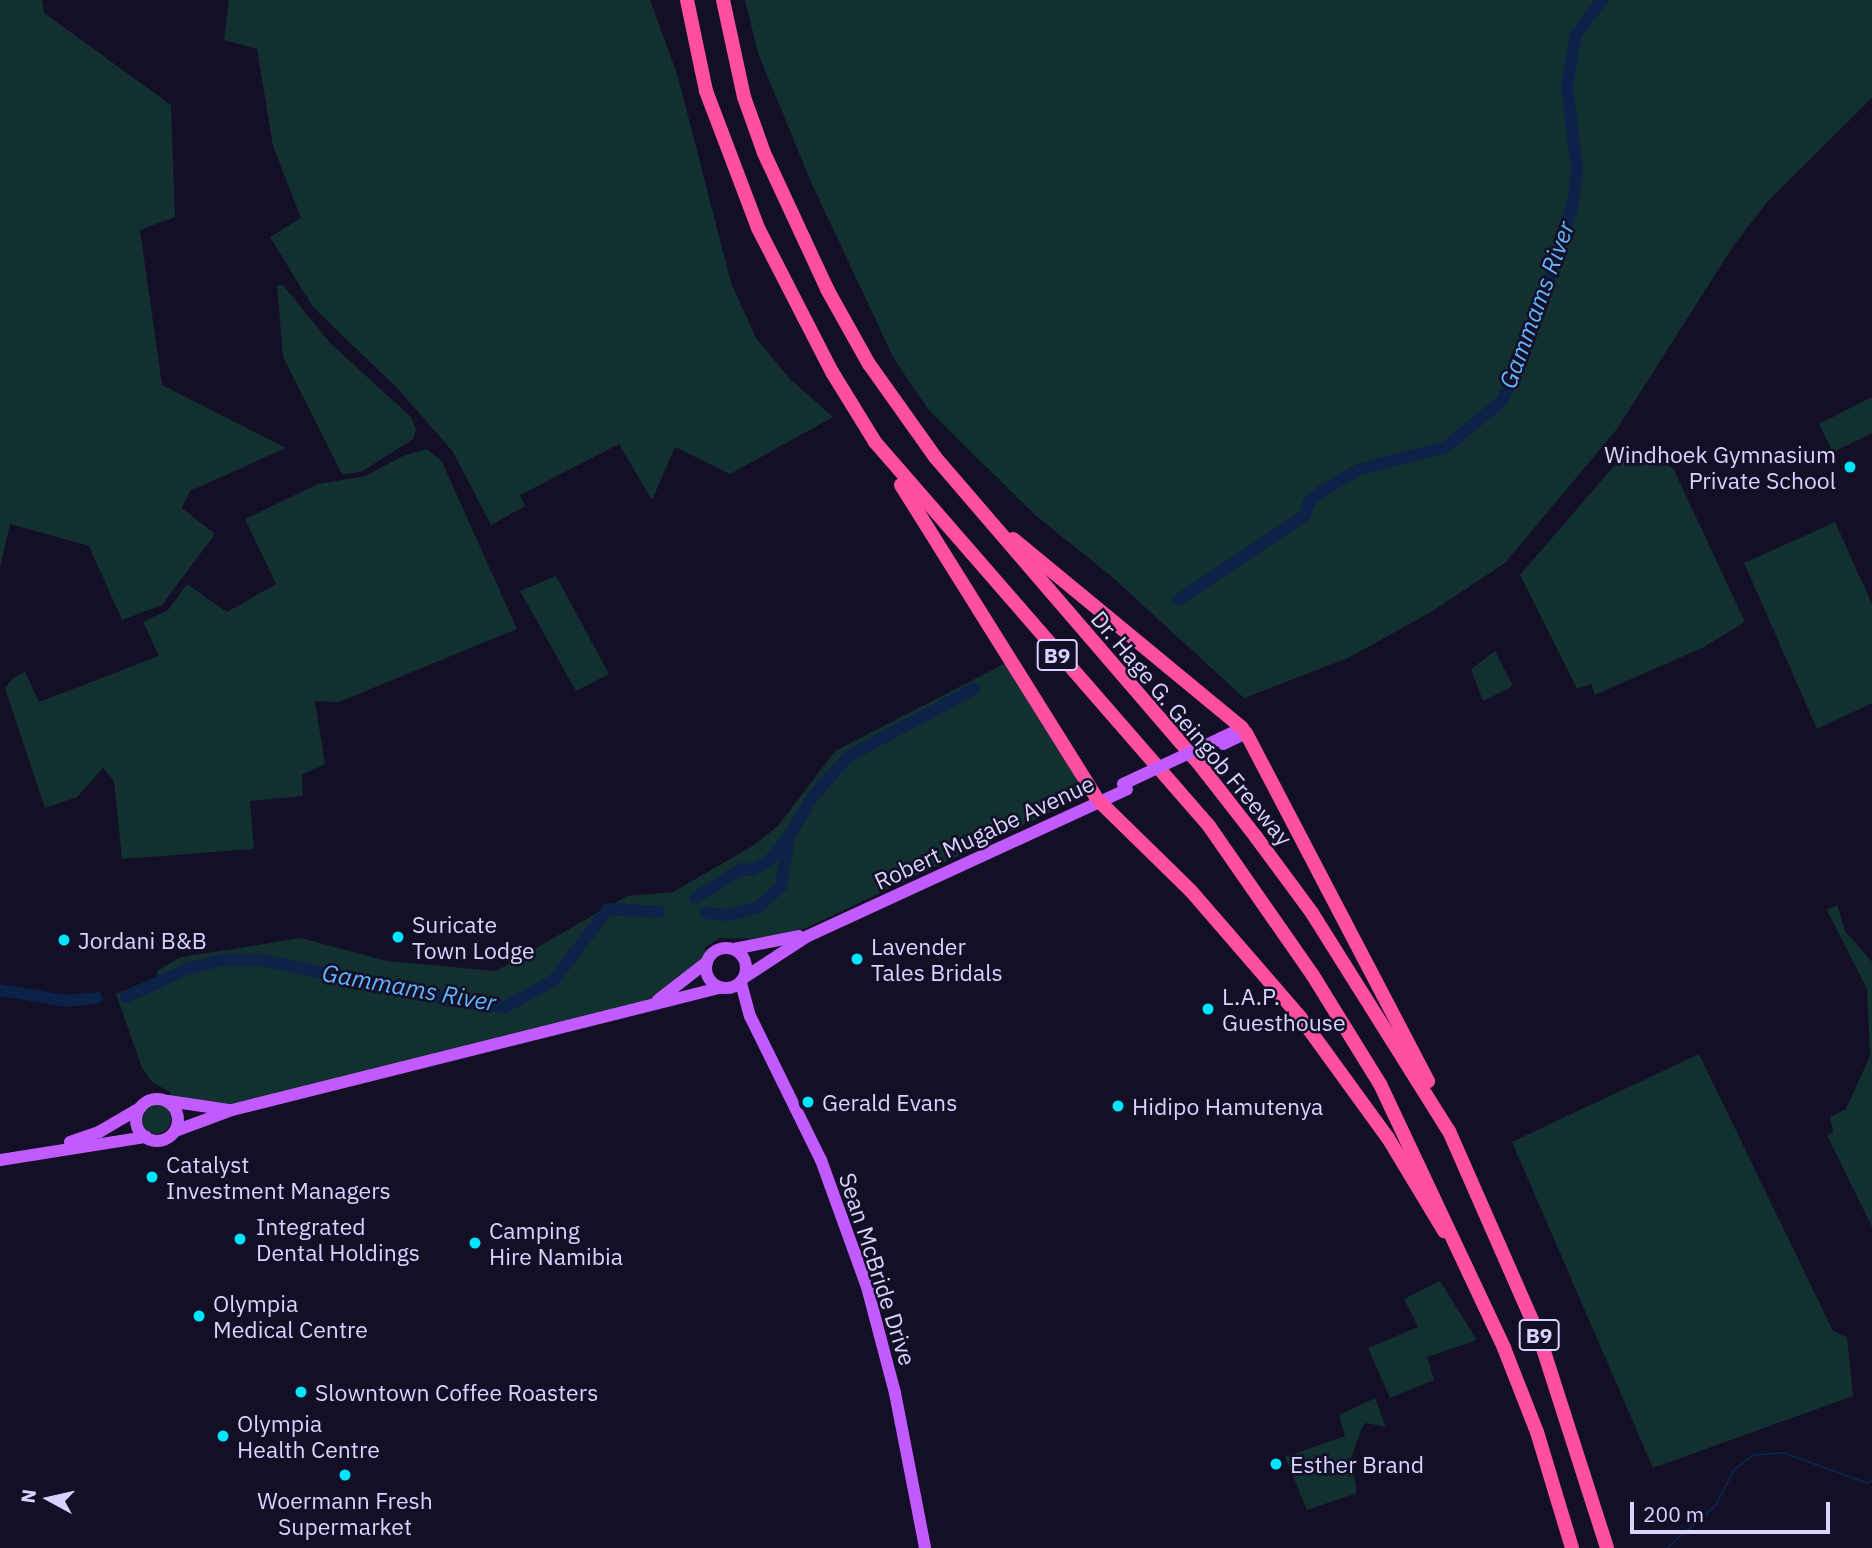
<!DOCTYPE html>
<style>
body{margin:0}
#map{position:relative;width:1872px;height:1548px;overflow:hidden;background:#130f26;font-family:"IBM Plex Sans",sans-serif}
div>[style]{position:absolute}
.green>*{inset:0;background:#12302f}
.round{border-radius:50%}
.stream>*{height:2px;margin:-1px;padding:0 1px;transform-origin:1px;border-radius:1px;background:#0c2248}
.river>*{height:12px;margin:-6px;padding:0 6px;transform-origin:6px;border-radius:6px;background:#0c2248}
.major>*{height:12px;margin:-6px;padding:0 6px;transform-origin:6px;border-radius:6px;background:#c25bff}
.major>.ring{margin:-6px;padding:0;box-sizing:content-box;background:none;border:12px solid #c25bff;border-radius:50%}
.highway>*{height:14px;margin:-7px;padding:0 7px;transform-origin:7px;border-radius:7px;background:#ff4fa3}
.major-bridge>*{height:12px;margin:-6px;padding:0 6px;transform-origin:6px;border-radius:6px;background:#c25bff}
.dots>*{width:19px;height:19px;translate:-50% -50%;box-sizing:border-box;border:4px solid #130f26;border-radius:50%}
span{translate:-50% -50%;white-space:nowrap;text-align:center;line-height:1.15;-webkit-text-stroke:5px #130f26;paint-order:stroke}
.shield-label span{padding:2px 5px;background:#130f26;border:2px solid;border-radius:5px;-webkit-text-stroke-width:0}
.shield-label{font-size:21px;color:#d9d4ff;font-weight:700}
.poi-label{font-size:23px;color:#d9d4ff}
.right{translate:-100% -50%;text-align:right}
.left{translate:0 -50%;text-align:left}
.street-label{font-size:23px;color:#d9d4ff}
.water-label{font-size:24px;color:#62b6ff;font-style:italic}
.north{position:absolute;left:14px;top:1464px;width:70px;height:70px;-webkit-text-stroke:5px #130f26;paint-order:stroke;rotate:278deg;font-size:19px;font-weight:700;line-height:28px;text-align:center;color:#d9d4ff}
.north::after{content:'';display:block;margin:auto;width:24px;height:32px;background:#d9d4ff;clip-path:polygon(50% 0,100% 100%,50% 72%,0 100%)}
.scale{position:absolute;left:1630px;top:1502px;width:200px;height:32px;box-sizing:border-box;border:4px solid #d9d4ff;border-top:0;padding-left:9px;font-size:21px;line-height:24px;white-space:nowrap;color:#d9d4ff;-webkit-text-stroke:5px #130f26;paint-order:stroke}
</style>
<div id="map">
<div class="green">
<div style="clip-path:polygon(0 0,42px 0,44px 13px,171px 105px,175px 217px,140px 230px,162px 385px,286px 448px,190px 491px,182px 508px,215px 534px,162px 605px,122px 620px,89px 546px,10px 524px,0 568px)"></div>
<div style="clip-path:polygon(229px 0,650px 0,678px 77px,731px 283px,756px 338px,790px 379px,833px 417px,730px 474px,675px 447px,652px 500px,619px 444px,520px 495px,525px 506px,491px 525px,453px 452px,399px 390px,313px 307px,270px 237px,301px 218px,273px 146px,257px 49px,224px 40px)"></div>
<div style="clip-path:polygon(745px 0,1872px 0,1872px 98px,1768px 201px,1734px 245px,1617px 429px,1505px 563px,1431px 612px,1348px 658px,1244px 698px,1110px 575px,1035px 515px,928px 409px,894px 359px,811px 182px,758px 53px)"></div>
<div style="clip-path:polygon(277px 285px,283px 285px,330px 343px,411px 417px,416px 429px,413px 439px,361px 472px,342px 474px,283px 357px)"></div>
<div style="clip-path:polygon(1872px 397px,1872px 433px,1833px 452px,1819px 424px)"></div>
<div style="clip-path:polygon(427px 449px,442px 462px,517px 629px,339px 702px,315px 701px,325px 764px,302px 775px,303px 796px,250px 801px,254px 849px,122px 859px,114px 781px,103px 768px,77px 797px,45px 808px,5px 688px,13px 678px,25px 672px,39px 702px,159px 656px,143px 622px,168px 610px,187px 584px,227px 612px,276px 584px,245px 519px,318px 484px,365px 476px,403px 456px)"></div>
<div style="clip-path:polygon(1635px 449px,1657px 453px,1674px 470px,1745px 622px,1704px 647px,1595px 695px,1591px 684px,1577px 689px,1520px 575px,1614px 466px)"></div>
<div style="clip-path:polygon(1835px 522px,1872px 604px,1872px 703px,1817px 729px,1744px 563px)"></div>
<div style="clip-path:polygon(556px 576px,609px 674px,576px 691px,520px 591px)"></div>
<div style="clip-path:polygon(1495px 651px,1513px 686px,1483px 701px,1471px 669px)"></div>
<div style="clip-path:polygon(1006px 663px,1074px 774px,1079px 786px,1074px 801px,804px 929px,760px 939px,720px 938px,704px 948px,710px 956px,707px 962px,652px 1004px,232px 1110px,168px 1101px,170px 1092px,152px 1082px,142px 1068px,116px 994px,157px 977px,158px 970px,181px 957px,301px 938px,387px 961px,496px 971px,627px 896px,673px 892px,751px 847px,778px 826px,835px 751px)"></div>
<div style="clip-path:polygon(1837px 905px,1845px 931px,1872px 962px,1872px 1227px,1827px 1135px,1833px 1132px,1830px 1117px,1846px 1109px,1870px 1056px,1867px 989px,1827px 910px)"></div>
<div style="clip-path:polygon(1699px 1054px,1833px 1331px,1847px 1337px,1853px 1396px,1653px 1468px,1512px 1142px)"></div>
<div class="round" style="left:141px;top:1104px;width:30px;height:30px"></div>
<div style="clip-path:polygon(1440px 1281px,1477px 1340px,1427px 1357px,1434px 1380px,1390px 1398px,1368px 1348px,1418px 1327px,1404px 1299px)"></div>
<div style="clip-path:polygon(1375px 1398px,1386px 1427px,1366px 1423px,1362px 1427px,1351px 1459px,1357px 1493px,1307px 1510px,1285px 1457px,1345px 1436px,1339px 1415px)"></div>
</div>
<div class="stream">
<div style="left:1667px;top:1548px;width:64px;rotate:-41.2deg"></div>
<div style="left:1715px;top:1506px;width:41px;rotate:-62.2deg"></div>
<div style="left:1734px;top:1470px;width:24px;rotate:-38deg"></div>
<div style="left:1753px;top:1455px;width:31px;rotate:-4deg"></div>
<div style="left:1784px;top:1453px;width:88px;rotate:19.9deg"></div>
<div style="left:1867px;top:1483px;width:5px;rotate:-22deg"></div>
</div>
<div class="river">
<div style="left:1178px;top:600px;width:153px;rotate:-33.8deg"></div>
<div style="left:1305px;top:515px;width:14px;rotate:-73deg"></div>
<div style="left:1309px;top:502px;width:17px;rotate:-40deg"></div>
<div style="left:1322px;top:491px;width:44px;rotate:-30.1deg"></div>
<div style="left:1360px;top:469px;width:89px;rotate:-14.3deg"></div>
<div style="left:1446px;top:447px;width:74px;rotate:-39.5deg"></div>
<div style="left:1503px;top:400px;width:100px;rotate:-67.8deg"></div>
<div style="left:1541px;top:307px;width:109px;rotate:-72.9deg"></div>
<div style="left:1573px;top:203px;width:34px;rotate:-83deg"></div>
<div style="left:1577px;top:169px;width:84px;rotate:-96.9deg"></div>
<div style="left:1567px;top:86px;width:52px;rotate:-80deg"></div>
<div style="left:1576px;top:35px;width:44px;rotate:-53.4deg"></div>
<div style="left:695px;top:898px;width:55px;rotate:-31.7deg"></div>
<div style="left:742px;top:869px;width:11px;rotate:5deg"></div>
<div style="left:753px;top:870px;width:21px;rotate:-31deg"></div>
<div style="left:771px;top:859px;width:29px;rotate:-52deg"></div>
<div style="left:706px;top:913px;width:23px;rotate:5deg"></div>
<div style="left:729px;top:915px;width:30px;rotate:-15deg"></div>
<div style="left:758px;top:907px;width:31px;rotate:-42deg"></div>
<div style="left:781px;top:886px;width:51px;rotate:-80.9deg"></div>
<div style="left:789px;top:836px;width:48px;rotate:-58.6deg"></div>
<div style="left:814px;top:795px;width:52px;rotate:-48.1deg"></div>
<div style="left:849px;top:756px;width:142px;rotate:-28.2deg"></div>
<div style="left:0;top:990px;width:68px;rotate:9.3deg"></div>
<div style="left:67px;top:1001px;width:30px;rotate:-6deg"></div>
<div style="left:126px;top:997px;width:70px;rotate:-24.4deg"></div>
<div style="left:190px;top:968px;width:33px;rotate:-14deg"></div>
<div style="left:222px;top:960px;width:40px"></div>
<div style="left:262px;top:960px;width:208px;rotate:11.9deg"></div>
<div style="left:466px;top:1003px;width:39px;rotate:6deg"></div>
<div style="left:505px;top:1007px;width:56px;rotate:-28.9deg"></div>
<div style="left:554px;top:980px;width:89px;rotate:-52.7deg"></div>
<div style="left:608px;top:909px;width:51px;rotate:3.4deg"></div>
</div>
<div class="major">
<div style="left:1221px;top:738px;width:23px;rotate:-25deg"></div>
<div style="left:1242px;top:728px;width:6px;rotate:51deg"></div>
<div style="left:1246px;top:733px;width:25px;rotate:154deg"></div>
<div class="ring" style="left:706px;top:948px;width:28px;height:28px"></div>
<div style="left:734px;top:949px;width:66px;rotate:-11.3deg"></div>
<div style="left:745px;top:977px;width:75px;rotate:-33.1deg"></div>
<div style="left:808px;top:936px;width:351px;rotate:-24.7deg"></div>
<div style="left:741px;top:983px;width:34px;rotate:75deg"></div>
<div style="left:750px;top:1016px;width:161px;rotate:63.8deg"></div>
<div style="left:821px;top:1160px;width:135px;rotate:70.1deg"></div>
<div style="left:867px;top:1287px;width:110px;rotate:75.2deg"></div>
<div style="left:895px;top:1393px;width:158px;rotate:79deg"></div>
<div style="left:658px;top:1000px;width:62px;rotate:-37.8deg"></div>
<div class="ring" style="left:136px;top:1099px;width:30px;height:30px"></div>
<div style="left:168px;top:1101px;width:63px;rotate:8.3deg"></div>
<div style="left:175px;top:1131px;width:61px;rotate:-20.2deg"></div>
<div style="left:232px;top:1110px;width:502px;rotate:-14.06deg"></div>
<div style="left:70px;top:1142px;width:31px;rotate:-19deg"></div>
<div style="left:99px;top:1132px;width:48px;rotate:-30.3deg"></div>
<div style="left:0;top:1160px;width:148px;rotate:-9deg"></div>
</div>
<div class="highway">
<div style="left:687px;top:0;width:93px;rotate:78.2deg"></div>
<div style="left:706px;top:91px;width:147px;rotate:69.2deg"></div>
<div style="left:758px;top:228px;width:162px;rotate:62.8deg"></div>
<div style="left:832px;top:372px;width:82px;rotate:58.4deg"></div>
<div style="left:875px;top:442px;width:509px;rotate:48.98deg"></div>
<div style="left:1209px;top:826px;width:180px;rotate:55.2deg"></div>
<div style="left:1312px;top:974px;width:129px;rotate:58.3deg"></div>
<div style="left:1380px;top:1084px;width:292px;rotate:64.8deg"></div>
<div style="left:1504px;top:1348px;width:90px;rotate:68.6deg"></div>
<div style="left:1537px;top:1432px;width:121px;rotate:73.2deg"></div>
<div style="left:723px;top:0;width:99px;rotate:77.8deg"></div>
<div style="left:744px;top:97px;width:59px;rotate:70.3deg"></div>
<div style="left:764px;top:153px;width:150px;rotate:65.1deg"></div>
<div style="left:827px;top:289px;width:86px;rotate:60.8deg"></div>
<div style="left:869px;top:364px;width:114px;rotate:54.6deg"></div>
<div style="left:935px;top:457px;width:406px;rotate:49.3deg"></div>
<div style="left:1200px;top:765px;width:91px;rotate:52.1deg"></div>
<div style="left:1256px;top:837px;width:94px;rotate:53.6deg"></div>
<div style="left:1312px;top:913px;width:257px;rotate:57.9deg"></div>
<div style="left:1449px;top:1131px;width:224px;rotate:66.3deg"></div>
<div style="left:1539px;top:1336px;width:223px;rotate:72.2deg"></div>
<div style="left:901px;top:485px;width:367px;rotate:58deg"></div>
<div style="left:1013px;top:539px;width:297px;rotate:39.5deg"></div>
<div style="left:1246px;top:733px;width:393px;rotate:62.4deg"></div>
<div style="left:1100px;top:802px;width:127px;rotate:44.4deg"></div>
<div style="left:1191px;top:891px;width:167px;rotate:49.1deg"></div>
<div style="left:1300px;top:1017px;width:150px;rotate:54deg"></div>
<div style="left:1388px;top:1138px;width:109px;rotate:58.9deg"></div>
</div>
<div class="major-bridge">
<div style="left:1123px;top:784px;width:108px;rotate:-25.1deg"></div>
</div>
<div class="dots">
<div style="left:1850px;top:467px;background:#00e5ff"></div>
<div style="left:398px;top:937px;background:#00e5ff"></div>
<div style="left:64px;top:940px;background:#00e5ff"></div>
<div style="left:857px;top:959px;background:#00e5ff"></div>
<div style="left:1208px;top:1009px;background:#00e5ff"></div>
<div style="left:808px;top:1102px;background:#00e5ff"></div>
<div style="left:1118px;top:1106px;background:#00e5ff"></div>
<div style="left:152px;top:1177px;background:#00e5ff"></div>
<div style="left:240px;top:1239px;background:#00e5ff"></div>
<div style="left:475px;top:1243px;background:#00e5ff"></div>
<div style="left:199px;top:1316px;background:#00e5ff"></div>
<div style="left:301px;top:1392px;background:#00e5ff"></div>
<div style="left:223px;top:1436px;background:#00e5ff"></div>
<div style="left:1276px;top:1464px;background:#00e5ff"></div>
<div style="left:345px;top:1475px;background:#00e5ff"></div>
</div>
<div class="shield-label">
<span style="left:1057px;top:655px">B9</span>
<span style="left:1539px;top:1335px">B9</span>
</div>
<div class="poi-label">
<span class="right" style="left:1836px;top:467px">Windhoek Gymnasium<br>Private School</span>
<span class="left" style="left:412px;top:937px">Suricate<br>Town Lodge</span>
<span class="left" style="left:78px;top:940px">Jordani B&amp;B</span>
<span class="left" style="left:871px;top:959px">Lavender<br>Tales Bridals</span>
<span class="left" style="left:1222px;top:1009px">L.A.P.<br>Guesthouse</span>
<span class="left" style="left:822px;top:1102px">Gerald Evans</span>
<span class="left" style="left:1132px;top:1106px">Hidipo Hamutenya</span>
<span class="left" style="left:166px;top:1177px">Catalyst<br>Investment Managers</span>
<span class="left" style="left:256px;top:1239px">Integrated<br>Dental Holdings</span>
<span class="left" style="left:489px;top:1243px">Camping<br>Hire Namibia</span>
<span class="left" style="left:213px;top:1316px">Olympia<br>Medical Centre</span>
<span class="left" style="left:315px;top:1392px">Slowntown Coffee Roasters</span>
<span class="left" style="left:237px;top:1436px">Olympia<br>Health Centre</span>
<span class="left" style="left:1290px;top:1464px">Esther Brand</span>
<span style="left:345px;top:1513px">Woermann Fresh<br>Supermarket</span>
</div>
<div class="street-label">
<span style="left:1192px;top:728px;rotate:50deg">Dr. Hage G. Geingob Freeway</span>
<span style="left:984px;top:832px;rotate:-25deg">Robert Mugabe Avenue</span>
<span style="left:878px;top:1269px;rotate:72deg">Sean McBride Drive</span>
</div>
<div class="water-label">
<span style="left:1537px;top:305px;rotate:-70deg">Gammams River</span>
<span style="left:409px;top:988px;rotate:10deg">Gammams River</span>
</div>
<div class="north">N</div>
<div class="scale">200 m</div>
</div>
